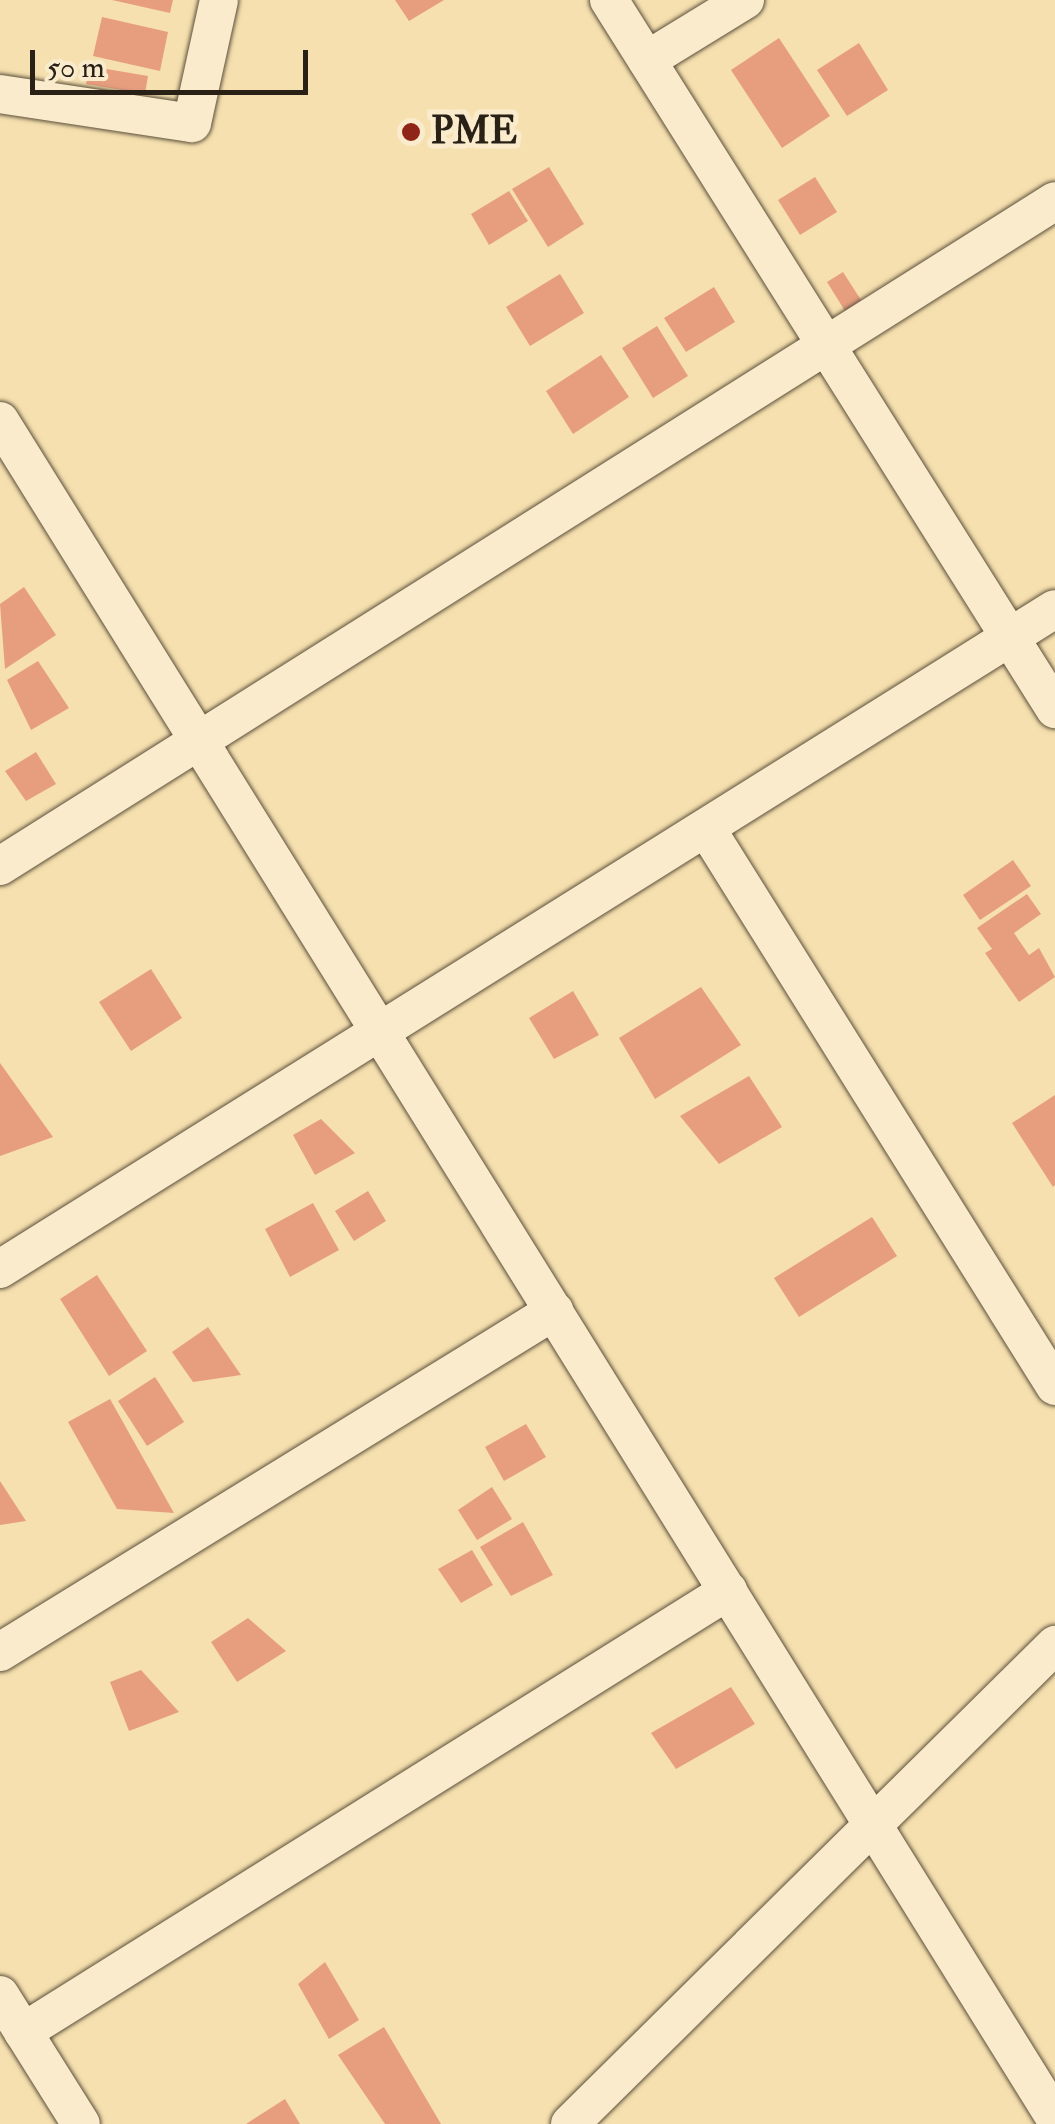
<!DOCTYPE html>
<style>
body{margin:0}
#map{position:relative;width:1055px;height:2124px;overflow:hidden;background:#f6e0af;font-family:"IM FELL Double Pica",serif}
div>[style]{position:absolute}
.building>*{inset:0;background:#e79e7f}
.roads{filter:drop-shadow(0 0 2px #5c503c) drop-shadow(0 0 2px #5c503c)}
.minor>*{height:38px;margin:-19px;padding:0 19px;transform-origin:19px;border-radius:19px;background:#f9ebcb}
.dots>*{width:28px;height:28px;translate:-50% -50%;box-sizing:border-box;border:5px solid #f9ebcb;border-radius:50%}
span{translate:-50% -50%;white-space:nowrap;text-align:center;line-height:1.15;-webkit-text-stroke:10px #f9ebcb;paint-order:stroke}
.poi-label{font-size:38px;color:#292016;font-weight:700}
.left{translate:0 -50%;text-align:left}
.scale{position:absolute;left:30px;top:50px;width:278px;height:45px;box-sizing:border-box;border:5px solid #292016;border-top:0;padding-left:12px;font-size:30px;line-height:35px;white-space:nowrap;color:#292016;-webkit-text-stroke:8px #f9ebcb;paint-order:stroke}
</style>
<div id="map">
<div class="building">
<div style="clip-path:polygon(112px 0,173px 0,170px 13px)"></div>
<div style="clip-path:polygon(395px 0,444px 0,409px 21px)"></div>
<div style="clip-path:polygon(102px 17px,168px 32px,160px 71px,93px 56px)"></div>
<div style="clip-path:polygon(779px 38px,830px 116px,782px 148px,731px 70px)"></div>
<div style="clip-path:polygon(859px 43px,888px 90px,847px 116px,817px 70px)"></div>
<div style="clip-path:polygon(89px 66px,148px 76px,145px 94px,86px 84px)"></div>
<div style="clip-path:polygon(549px 167px,584px 224px,548px 247px,512px 189px)"></div>
<div style="clip-path:polygon(815px 177px,837px 212px,800px 235px,778px 200px)"></div>
<div style="clip-path:polygon(509px 191px,528px 221px,489px 245px,471px 214px)"></div>
<div style="clip-path:polygon(843px 272px,861px 300px,845px 311px,827px 282px)"></div>
<div style="clip-path:polygon(560px 274px,584px 313px,530px 346px,506px 307px)"></div>
<div style="clip-path:polygon(714px 287px,735px 322px,686px 352px,664px 318px)"></div>
<div style="clip-path:polygon(657px 326px,688px 376px,653px 398px,622px 348px)"></div>
<div style="clip-path:polygon(601px 355px,629px 397px,573px 434px,546px 391px)"></div>
<div style="clip-path:polygon(24px 587px,56px 635px,5px 669px,0 604px)"></div>
<div style="clip-path:polygon(38px 661px,69px 708px,31px 730px,7px 680px)"></div>
<div style="clip-path:polygon(36px 752px,56px 784px,26px 801px,5px 771px)"></div>
<div style="clip-path:polygon(1013px 860px,1031px 886px,980px 920px,963px 895px)"></div>
<div style="clip-path:polygon(1027px 894px,1041px 914px,1014px 933px,1029px 955px,1039px 948px,1055px 977px,1019px 1002px,985px 953px,992px 949px,977px 928px)"></div>
<div style="clip-path:polygon(151px 969px,182px 1018px,131px 1051px,99px 1002px)"></div>
<div style="clip-path:polygon(701px 987px,741px 1045px,655px 1099px,619px 1038px)"></div>
<div style="clip-path:polygon(573px 991px,599px 1035px,554px 1059px,529px 1018px)"></div>
<div style="clip-path:polygon(0 1063px,53px 1137px,0 1156px)"></div>
<div style="clip-path:polygon(749px 1076px,782px 1127px,719px 1164px,680px 1116px)"></div>
<div style="clip-path:polygon(1055px 1095px,1055px 1185px,1053px 1187px,1012px 1123px)"></div>
<div style="clip-path:polygon(321px 1119px,355px 1153px,315px 1175px,293px 1135px)"></div>
<div style="clip-path:polygon(368px 1191px,386px 1221px,354px 1241px,335px 1211px)"></div>
<div style="clip-path:polygon(313px 1203px,339px 1250px,290px 1277px,265px 1229px)"></div>
<div style="clip-path:polygon(872px 1217px,897px 1256px,799px 1317px,774px 1278px)"></div>
<div style="clip-path:polygon(97px 1275px,147px 1351px,109px 1376px,60px 1299px)"></div>
<div style="clip-path:polygon(208px 1327px,241px 1375px,193px 1382px,172px 1352px)"></div>
<div style="clip-path:polygon(155px 1377px,184px 1422px,147px 1446px,118px 1401px)"></div>
<div style="clip-path:polygon(110px 1399px,174px 1513px,117px 1509px,68px 1422px)"></div>
<div style="clip-path:polygon(526px 1424px,546px 1457px,504px 1481px,485px 1447px)"></div>
<div style="clip-path:polygon(0 1481px,26px 1521px,0 1525px)"></div>
<div style="clip-path:polygon(492px 1487px,512px 1519px,477px 1540px,458px 1510px)"></div>
<div style="clip-path:polygon(523px 1522px,553px 1575px,511px 1596px,480px 1547px)"></div>
<div style="clip-path:polygon(472px 1550px,493px 1585px,461px 1603px,438px 1569px)"></div>
<div style="clip-path:polygon(248px 1618px,286px 1651px,237px 1682px,211px 1642px)"></div>
<div style="clip-path:polygon(141px 1670px,179px 1712px,129px 1731px,110px 1682px)"></div>
<div style="clip-path:polygon(731px 1687px,755px 1724px,676px 1769px,651px 1733px)"></div>
<div style="clip-path:polygon(325px 1962px,359px 2020px,329px 2039px,298px 1984px)"></div>
<div style="clip-path:polygon(384px 2027px,441px 2124px,385px 2124px,338px 2055px)"></div>
<div style="clip-path:polygon(285px 2099px,300px 2124px,246px 2124px)"></div>
</div>
<div class="roads">
<div class="minor">
<div style="left:609px;top:0;width:838px;rotate:57.83deg"></div>
<div style="left:647px;top:60px;width:115px;rotate:-31.5deg"></div>
<div style="left:0;top:94px;width:194px;rotate:8.6deg"></div>
<div style="left:192px;top:123px;width:126px;rotate:-77.6deg"></div>
<div style="left:0;top:421px;width:1998px;rotate:58.13deg"></div>
<div style="left:706px;top:828px;width:658px;rotate:57.98deg"></div>
<div style="left:0;top:866px;width:1247px;rotate:-32.22deg"></div>
<div style="left:0;top:1269px;width:1244px;rotate:-32.03deg"></div>
<div style="left:0;top:1652px;width:651px;rotate:-31.61deg"></div>
<div style="left:0;top:1995px;width:152px;rotate:57.9deg"></div>
<div style="left:23px;top:2032px;width:832px;rotate:-32.03deg"></div>
<div style="left:570px;top:2124px;width:682px;rotate:-44.64deg"></div>
</div>
</div>
<div class="dots">
<div style="left:411px;top:132px;background:#8f2418"></div>
</div>
<div class="poi-label">
<span class="left" style="left:431px;top:132px">PME</span>
</div>
<div class="scale">50 m</div>
</div>
